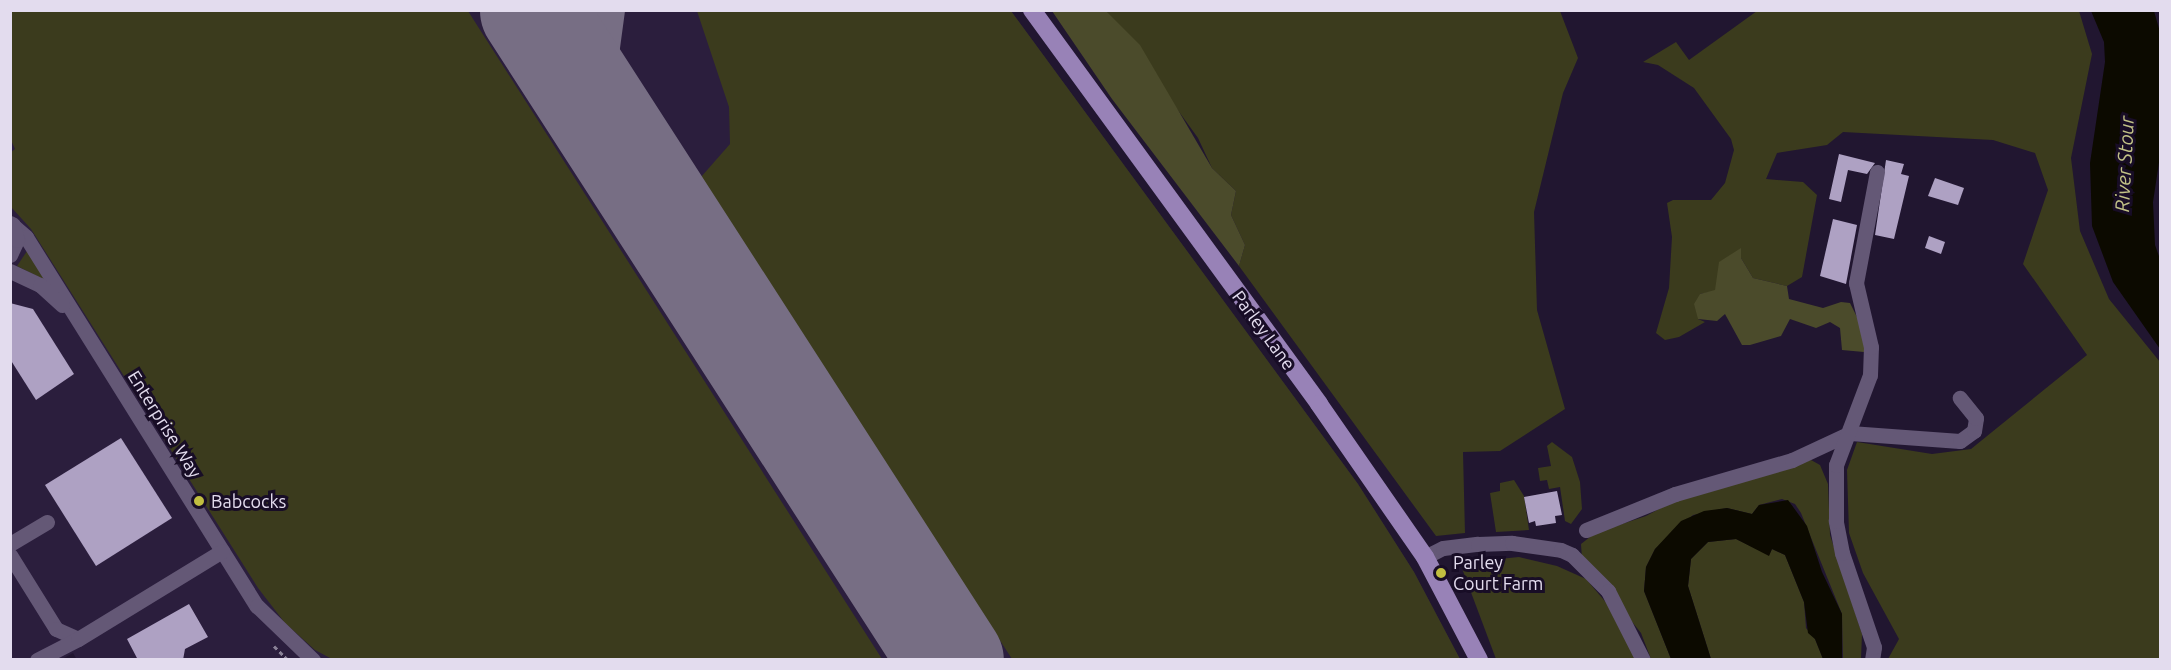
<!DOCTYPE html>
<style>
body{margin:0}
#map{position:relative;width:2171px;height:670px;overflow:hidden;background:#211630;font-family:Ubuntu,sans-serif}
div>[style]{position:absolute}
.built>*{inset:0;background:#2b1e3d}
.green>*{inset:0;background:#3b3b1d}
.forest>*{inset:0;background:#4b4b2b}
.water>*{inset:0;background:#0c0a00}
.taxiway>*{height:42px;margin:-21px;padding:0 21px;transform-origin:21px;border-radius:21px;background:#776e84}
.runway>*{height:105px;margin:-52.5px;padding:0 52.5px;transform-origin:52.5px;border-radius:52.5px;background:#776e84}
.building>*{inset:0;background:#aea1c3}
.path>*{height:3px;margin-top:-1.5px;transform-origin:0;background:repeating-linear-gradient(90deg,#8a8297 0 4.5px,transparent 0 7.5px)}
.minor>*{height:15px;margin:-7.5px;padding:0 7.5px;transform-origin:7.5px;border-radius:7.5px;background:#645876}
.major>*{height:18px;margin:-9px;padding:0 9px;transform-origin:9px;border-radius:9px;background:#9882b7}
.dots>*{width:16px;height:16px;translate:-50% -50%;box-sizing:border-box;border:3px solid #180d26;border-radius:50%}
span{translate:-50% -50%;white-space:nowrap;text-align:center;line-height:1.15;-webkit-text-stroke:6px #180d26;paint-order:stroke}
.street-label{font-size:18px;color:#e3dcee}
.poi-label{font-size:18px;color:#e3dcee}
.left{translate:0 -50%;text-align:left}
.water-label{font-size:20px;color:#c2c287;font-style:italic}
.frame{position:absolute;inset:0;border:12px solid #e3dcee;pointer-events:none}
</style>
<div id="map">
<div class="built">
<div style="clip-path:polygon(10px 11px,1011px 11px,1358px 484px,1414px 572px,1460px 659px,77px 660px,73px 653px,62px 659px,11px 659px)"></div>
</div>
<div class="green">
<div style="clip-path:polygon(11px 11px,468px 11px,882px 659px,332px 659px,315px 650px,285px 623px,258px 588px,31px 229px,11px 207px,11px 152px,15px 149px,10px 138px)"></div>
<div style="clip-path:polygon(697px 11px,1011px 11px,1358px 484px,1414px 572px,1460px 659px,1012px 659px,701px 177px,730px 144px,729px 107px)"></div>
<div style="clip-path:polygon(1106px 11px,1560px 11px,1578px 58px,1563px 93px,1534px 212px,1537px 310px,1565px 409px,1500px 451px,1463px 452px,1465px 533px,1436px 536px,1239px 266px,1245px 245px,1231px 215px,1236px 191px,1212px 168px,1198px 138px)"></div>
<div style="clip-path:polygon(1757px 11px,2079px 11px,2092px 54px,2071px 158px,2080px 231px,2109px 299px,2160px 362px,2160px 659px,1888px 659px,1899px 639px,1863px 573px,1849px 533px,1847px 470px,1857px 442px,1932px 454px,1971px 449px,2087px 355px,2023px 264px,2048px 190px,2035px 153px,1993px 140px,1843px 132px,1827px 145px,1777px 153px,1766px 179px,1803px 182px,1817px 195px,1802px 277px,1787px 286px,1753px 278px,1741px 258px,1741px 249px,1715px 291px,1700px 294px,1698px 319px,1705px 322px,1679px 337px,1665px 340px,1656px 333px,1669px 288px,1672px 237px,1667px 203px,1673px 200px,1711px 200px,1725px 183px,1734px 150px,1731px 139px,1694px 88px,1658px 65px,1643px 62px,1676px 42px,1689px 60px)"></div>
<div style="clip-path:polygon(27px 251px,45px 280px,17px 266px)"></div>
<div style="clip-path:polygon(1552px 442px,1572px 457px,1580px 482px,1582px 509px,1571px 524px,1565px 521px,1560px 487px,1549px 489px,1547px 480px,1540px 481px,1538px 468px,1551px 466px,1547px 446px)"></div>
<div style="clip-path:polygon(1811px 460px,1820px 465px,1828px 484px,1830px 535px,1862px 634px,1861px 659px,1843px 659px,1842px 614px,1801px 513px,1795px 504px,1782px 499px,1759px 505px,1752px 514px,1727px 508px,1693px 515px,1655px 549px,1646px 567px,1644px 591px,1671px 659px,1651px 659px,1641px 633px,1582px 559px,1581px 544px,1595px 533px,1646px 516px,1672px 502px)"></div>
<div style="clip-path:polygon(1514px 480px,1524px 496px,1529px 530px,1496px 532px,1490px 493px,1500px 491px,1500px 483px)"></div>
<div style="clip-path:polygon(1736px 539px,1769px 555px,1772px 549px,1785px 555px,1804px 602px,1806px 628px,1815px 639px,1823px 659px,1711px 659px,1688px 586px,1691px 559px,1708px 542px)"></div>
<div style="clip-path:polygon(1519px 557px,1557px 566px,1586px 579px,1609px 606px,1636px 659px,1496px 659px,1460px 563px)"></div>
</div>
<div class="forest">
<div style="clip-path:polygon(1052px 11px,1106px 11px,1140px 45px,1212px 168px,1236px 191px,1231px 215px,1245px 245px,1239px 266px,1112px 99px)"></div>
<div style="clip-path:polygon(1741px 248px,1741px 258px,1753px 278px,1787px 286px,1789px 299px,1823px 308px,1841px 302px,1850px 303px,1864px 331px,1864px 352px,1842px 350px,1840px 328px,1830px 322px,1816px 328px,1790px 319px,1781px 336px,1750px 345px,1742px 345px,1725px 314px,1717px 321px,1698px 319px,1694px 304px,1700px 294px,1715px 290px,1719px 262px)"></div>
</div>
<div class="water">
<div style="clip-path:polygon(2091px 11px,2154px 11px,2160px 32px,2160px 156px,2153px 202px,2155px 245px,2160px 259px,2160px 349px,2113px 282px,2092px 226px,2090px 163px,2105px 62px,2104px 42px)"></div>
<div style="clip-path:polygon(1788px 500px,1807px 526px,1822px 572px,1842px 614px,1842px 659px,1823px 659px,1815px 639px,1808px 633px,1804px 602px,1785px 555px,1772px 549px,1769px 556px,1736px 539px,1708px 542px,1691px 559px,1688px 586px,1711px 659px,1671px 659px,1644px 591px,1646px 567px,1655px 549px,1681px 521px,1704px 511px,1727px 508px,1752px 514px,1759px 505px)"></div>
</div>
<div class="taxiway">
<div style="left:563px;top:10px;width:18px"></div>
<div style="left:603px;top:122px;width:53px;rotate:-97.5deg"></div>
<div style="left:596px;top:69px;width:60px;rotate:-82.3deg"></div>
</div>
<div class="runway">
<div style="left:532px;top:10px;width:773px;rotate:57.19deg"></div>
</div>
<div class="building">
<div style="clip-path:polygon(1839px 154px,1875px 163px,1867px 174px,1848px 170px,1841px 202px,1829px 199px)"></div>
<div style="clip-path:polygon(1886px 160px,1904px 164px,1901px 174px,1909px 176px,1894px 239px,1875px 235px)"></div>
<div style="clip-path:polygon(1935px 178px,1964px 188px,1958px 205px,1928px 196px)"></div>
<div style="clip-path:polygon(1833px 219px,1857px 225px,1846px 284px,1820px 276px)"></div>
<div style="clip-path:polygon(1929px 236px,1945px 242px,1941px 254px,1925px 248px)"></div>
<div style="clip-path:polygon(10px 303px,33px 309px,74px 374px,36px 400px,10px 359px)"></div>
<div style="clip-path:polygon(121px 438px,172px 518px,96px 566px,45px 485px)"></div>
<div style="clip-path:polygon(1557px 491px,1562px 515px,1555px 516px,1556px 523px,1536px 526px,1535px 521px,1529px 523px,1524px 497px)"></div>
<div style="clip-path:polygon(189px 604px,208px 637px,185px 649px,183px 660px,138px 660px,127px 639px)"></div>
</div>
<div class="path">
<div style="left:274px;top:646px;width:20px;rotate:45deg"></div>
</div>
<div class="minor">
<div style="left:10px;top:223px;width:21px;rotate:41deg"></div>
<div style="left:26px;top:237px;width:435px;rotate:58deg"></div>
<div style="left:257px;top:606px;width:78px;rotate:44deg"></div>
<div style="left:10px;top:255px;width:17px;rotate:-65deg"></div>
<div style="left:17px;top:240px;width:16px;rotate:-105deg"></div>
<div style="left:10px;top:271px;width:33px;rotate:25deg"></div>
<div style="left:40px;top:285px;width:30px;rotate:42deg"></div>
<div style="left:1586px;top:530px;width:96px;rotate:-22deg"></div>
<div style="left:1675px;top:494px;width:122px;rotate:-16.2deg"></div>
<div style="left:1792px;top:460px;width:64px;rotate:-25deg"></div>
<div style="left:1850px;top:433px;width:110px;rotate:4.2deg"></div>
<div style="left:1960px;top:441px;width:17px;rotate:-36deg"></div>
<div style="left:1974px;top:431px;width:13px;rotate:-81deg"></div>
<div style="left:1976px;top:418px;width:26px;rotate:-129deg"></div>
<div style="left:10px;top:544px;width:43px;rotate:-30.7deg"></div>
<div style="left:10px;top:555px;width:87px;rotate:58.1deg"></div>
<div style="left:56px;top:629px;width:24px;rotate:24deg"></div>
<div style="left:1425px;top:557px;width:20px;rotate:-27deg"></div>
<div style="left:1443px;top:548px;width:35px;rotate:-7deg"></div>
<div style="left:1478px;top:544px;width:34px;rotate:-2deg"></div>
<div style="left:1512px;top:543px;width:49px;rotate:8.1deg"></div>
<div style="left:1561px;top:550px;width:12px;rotate:24deg"></div>
<div style="left:1572px;top:555px;width:51px;rotate:45deg"></div>
<div style="left:1608px;top:591px;width:77px;rotate:63.1deg"></div>
<div style="left:37px;top:660px;width:46px;rotate:-27.1deg"></div>
<div style="left:78px;top:639px;width:169px;rotate:-31.4deg"></div>
<div style="left:1872px;top:660px;width:13px;rotate:-81deg"></div>
<div style="left:1874px;top:647px;width:99px;rotate:-108.8deg"></div>
<div style="left:1842px;top:553px;width:33px;rotate:-101deg"></div>
<div style="left:1836px;top:521px;width:56px;rotate:-90deg"></div>
<div style="left:1836px;top:465px;width:96px;rotate:-69.3deg"></div>
<div style="left:1870px;top:375px;width:28px;rotate:-88deg"></div>
<div style="left:1871px;top:347px;width:66px;rotate:-103.2deg"></div>
<div style="left:1856px;top:283px;width:113px;rotate:-79.3deg"></div>
</div>
<div class="major">
<div style="left:1032px;top:10px;width:487px;rotate:53.9deg"></div>
<div style="left:1319px;top:404px;width:186px;rotate:55.3deg"></div>
<div style="left:1425px;top:557px;width:116px;rotate:62.3deg"></div>
</div>
<div class="dots">
<div style="left:199px;top:501px;background:#c1be40"></div>
<div style="left:1441px;top:573px;background:#c1be40"></div>
</div>
<div class="street-label">
<span style="left:1264px;top:330px;rotate:54deg">Parley Lane</span>
<span style="left:165px;top:424px;rotate:58deg">Enterprise Way</span>
</div>
<div class="poi-label">
<span class="left" style="left:211px;top:501px">Babcocks</span>
<span class="left" style="left:1453px;top:573px">Parley<br>Court Farm</span>
</div>
<div class="water-label">
<span style="left:2124px;top:164px;rotate:-87deg">River Stour</span>
</div>
<div class="frame"></div>
</div>
